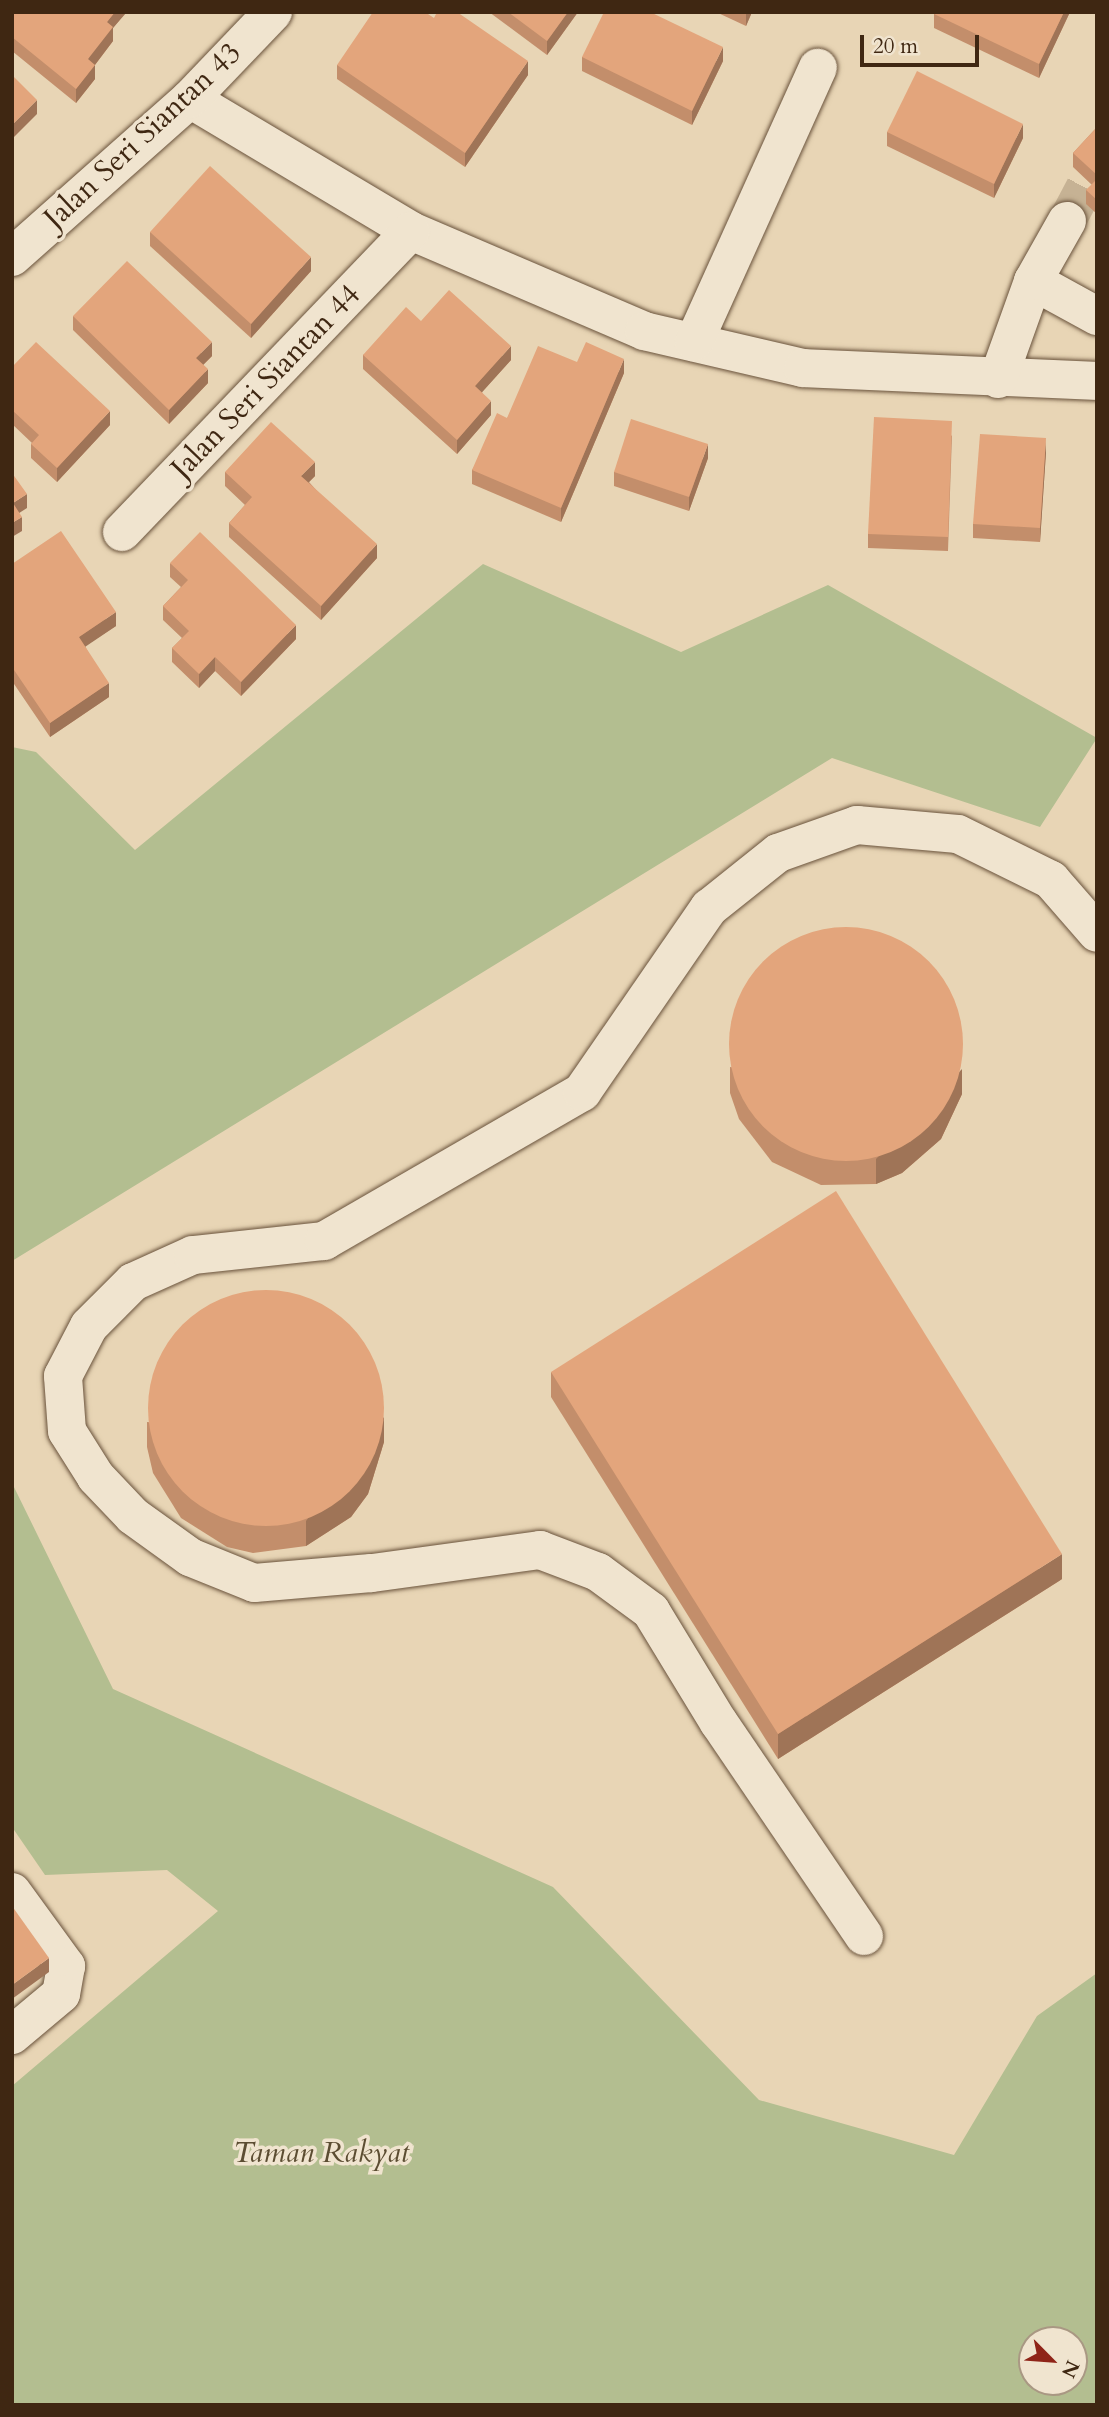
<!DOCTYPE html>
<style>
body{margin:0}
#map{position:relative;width:1109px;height:2417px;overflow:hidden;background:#e8d5b5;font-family:Cardo,serif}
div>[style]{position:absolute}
.green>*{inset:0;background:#b3be90}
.minor-tunnel>*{height:38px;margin-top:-19px;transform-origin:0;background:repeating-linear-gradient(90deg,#c6b294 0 38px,transparent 0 57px)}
.roads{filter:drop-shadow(0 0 2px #69523b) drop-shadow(0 0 2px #69523b)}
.minor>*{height:38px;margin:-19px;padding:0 19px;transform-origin:19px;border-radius:19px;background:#f0e4cf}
.wall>*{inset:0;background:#c38e6b}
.shaded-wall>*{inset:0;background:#9f7457}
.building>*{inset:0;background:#e3a57c}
.round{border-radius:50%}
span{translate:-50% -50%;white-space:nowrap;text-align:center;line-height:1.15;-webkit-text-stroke:7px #f0e4cf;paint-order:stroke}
.street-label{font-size:30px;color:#3f2712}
.park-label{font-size:30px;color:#5c4d32;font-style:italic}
.frame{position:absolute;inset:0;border:14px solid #3f2712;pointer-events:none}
.north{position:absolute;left:1018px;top:2326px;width:70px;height:70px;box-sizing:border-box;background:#f0e4cf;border:2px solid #a99883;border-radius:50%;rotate:115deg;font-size:19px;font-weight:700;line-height:28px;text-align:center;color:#3f2712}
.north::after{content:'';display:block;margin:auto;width:24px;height:32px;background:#8f2418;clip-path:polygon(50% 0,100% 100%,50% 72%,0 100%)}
.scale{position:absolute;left:860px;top:35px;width:119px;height:32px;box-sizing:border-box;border:4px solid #3f2712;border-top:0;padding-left:9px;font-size:21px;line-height:24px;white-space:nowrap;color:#3f2712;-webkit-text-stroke:5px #f0e4cf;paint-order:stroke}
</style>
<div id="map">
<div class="green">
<div style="clip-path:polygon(483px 564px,681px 652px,828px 585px,1097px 738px,1040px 827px,832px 758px,12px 1261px,12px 747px,36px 752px,135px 850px)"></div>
<div style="clip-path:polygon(evenodd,12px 1483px,113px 1689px,553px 1887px,759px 2100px,954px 2155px,1037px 2016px,1097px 1973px,1097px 2405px,12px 2405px,12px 2086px,218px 1911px,167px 1870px,45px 1875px,12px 1827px,12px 1483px,1032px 2340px,1074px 2340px,1074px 2382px,1032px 2382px,1032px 2340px)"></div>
</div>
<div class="minor-tunnel">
<div style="left:1067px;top:221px;width:64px;rotate:-62.2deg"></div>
</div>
<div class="roads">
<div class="minor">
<div style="left:190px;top:99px;width:257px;rotate:30.8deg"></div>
<div style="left:411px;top:231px;width:254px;rotate:23.2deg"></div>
<div style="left:644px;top:331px;width:163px;rotate:13.1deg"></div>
<div style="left:803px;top:368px;width:294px;rotate:2.5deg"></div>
<div style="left:12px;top:257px;width:238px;rotate:-41.6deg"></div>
<div style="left:190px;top:99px;width:120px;rotate:-46.3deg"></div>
<div style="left:1033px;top:281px;width:73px;rotate:28.7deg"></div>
<div style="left:694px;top:342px;width:301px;rotate:-65.7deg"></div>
<div style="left:998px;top:379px;width:104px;rotate:-70.3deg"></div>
<div style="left:1033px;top:281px;width:69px;rotate:-60.5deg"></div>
<div style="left:122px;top:532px;width:417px;rotate:-46.2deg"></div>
<div style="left:12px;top:1892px;width:92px;rotate:53.9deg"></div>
<div style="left:66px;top:1966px;width:28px;rotate:100deg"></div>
<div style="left:61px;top:1994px;width:64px;rotate:140.1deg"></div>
<div style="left:864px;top:1936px;width:258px;rotate:-124.2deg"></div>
<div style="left:719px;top:1723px;width:131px;rotate:-121.3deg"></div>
<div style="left:651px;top:1611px;width:66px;rotate:-143.7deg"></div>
<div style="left:598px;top:1572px;width:62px;rotate:-159.2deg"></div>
<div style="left:540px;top:1550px;width:171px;rotate:172.2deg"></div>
<div style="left:371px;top:1573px;width:117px;rotate:175.1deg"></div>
<div style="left:254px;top:1583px;width:69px;rotate:-157.9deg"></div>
<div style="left:190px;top:1557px;width:70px;rotate:-144.3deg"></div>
<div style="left:133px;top:1516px;width:54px;rotate:-133.5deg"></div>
<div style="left:96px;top:1477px;width:54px;rotate:-122.2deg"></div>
<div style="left:67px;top:1431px;width:55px;rotate:-94.2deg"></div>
<div style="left:63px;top:1376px;width:56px;rotate:-62.5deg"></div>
<div style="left:89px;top:1326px;width:62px;rotate:-45deg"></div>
<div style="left:133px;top:1282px;width:66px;rotate:-24.2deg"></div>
<div style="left:193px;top:1255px;width:132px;rotate:-6.1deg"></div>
<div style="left:324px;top:1241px;width:298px;rotate:-30deg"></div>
<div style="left:582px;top:1092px;width:224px;rotate:-55.4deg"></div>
<div style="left:709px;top:908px;width:88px;rotate:-38.6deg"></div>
<div style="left:778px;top:853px;width:84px;rotate:-19.5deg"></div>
<div style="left:857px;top:825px;width:101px;rotate:5.1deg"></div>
<div style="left:958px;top:834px;width:104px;rotate:26.3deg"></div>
<div style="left:1051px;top:880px;width:70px;rotate:49deg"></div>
</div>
</div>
<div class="wall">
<div style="clip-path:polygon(12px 12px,126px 12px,113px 28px,113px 41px,95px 65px,95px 79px,76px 103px,12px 51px)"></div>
<div style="clip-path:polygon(489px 12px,578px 12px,547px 55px)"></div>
<div style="clip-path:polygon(716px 12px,752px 12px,746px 26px)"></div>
<div style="clip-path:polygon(1070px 12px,1039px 78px,934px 28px,934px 14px)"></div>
<div style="clip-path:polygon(582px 57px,723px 61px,692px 125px,582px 71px)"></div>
<div style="clip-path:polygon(337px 65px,528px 75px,465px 167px,337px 79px)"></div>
<div style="clip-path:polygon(1097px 127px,1097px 214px,1086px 204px,1086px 190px,1092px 185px,1073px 167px,1073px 153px)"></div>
<div style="clip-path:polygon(887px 132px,1023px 138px,994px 198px,887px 146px)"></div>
<div style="clip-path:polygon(150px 232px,311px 271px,251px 338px,150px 246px)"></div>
<div style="clip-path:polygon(73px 316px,212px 356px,203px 365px,208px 383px,169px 424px,73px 330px)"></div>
<div style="clip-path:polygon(421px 321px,511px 360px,482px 392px,491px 415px,457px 454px,363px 369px,363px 355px)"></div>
<div style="clip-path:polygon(577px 362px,624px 373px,561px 522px,472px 484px,472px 470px,507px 418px)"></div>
<div style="clip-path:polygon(12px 367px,110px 425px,57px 482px,31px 458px,31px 444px,32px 443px,12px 424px)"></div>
<div style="clip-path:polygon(952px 435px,948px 551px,868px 548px,868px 534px)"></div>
<div style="clip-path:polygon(1046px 452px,1040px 542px,973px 538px,973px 524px)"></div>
<div style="clip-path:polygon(708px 458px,689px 511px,614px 486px,614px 472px)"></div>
<div style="clip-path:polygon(225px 472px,315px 476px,309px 482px,377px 558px,321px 620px,229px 537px,229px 523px,245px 505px,225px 486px)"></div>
<div style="clip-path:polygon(170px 563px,296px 639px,241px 696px,215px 671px,199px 688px,172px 662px,172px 648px,182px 638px,163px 620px,163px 606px,181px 587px,170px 577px)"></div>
<div style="clip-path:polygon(12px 564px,116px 626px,85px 646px,109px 697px,50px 737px,12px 681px)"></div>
<div style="clip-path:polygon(730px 1067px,962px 1094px,941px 1139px,902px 1173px,876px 1184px,821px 1185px,772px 1162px,739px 1119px,730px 1093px)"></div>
<div style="clip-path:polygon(551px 1372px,1062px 1579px,778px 1759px,551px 1397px)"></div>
<div style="clip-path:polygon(147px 1422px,384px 1442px,368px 1494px,351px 1517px,306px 1546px,253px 1553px,227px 1547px,181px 1518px,153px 1473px,147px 1447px)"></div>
</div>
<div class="shaded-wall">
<div style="clip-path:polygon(115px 12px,126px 13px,113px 28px,113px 41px,88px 74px,88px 59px,107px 22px)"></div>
<div style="clip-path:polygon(568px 12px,578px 12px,547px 55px,547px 41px)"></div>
<div style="clip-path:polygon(746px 12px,752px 12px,746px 26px)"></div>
<div style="clip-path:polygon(1064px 12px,1070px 12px,1039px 78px,1039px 64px)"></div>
<div style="clip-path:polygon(723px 47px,723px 61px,692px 125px,692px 111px)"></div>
<div style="clip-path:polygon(528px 61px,528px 75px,465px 167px,465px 153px)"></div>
<div style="clip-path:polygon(95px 65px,95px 79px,76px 103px,76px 89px)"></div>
<div style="clip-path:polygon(37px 100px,37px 114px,12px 139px,12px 125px)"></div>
<div style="clip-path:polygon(1023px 124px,1023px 138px,994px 198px,994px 184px)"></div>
<div style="clip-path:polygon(311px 257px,311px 271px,251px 338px,251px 324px)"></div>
<div style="clip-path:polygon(212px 342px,212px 356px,196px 372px,196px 358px)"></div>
<div style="clip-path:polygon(511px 346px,511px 360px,475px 400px,475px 386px)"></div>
<div style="clip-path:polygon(624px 359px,624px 373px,561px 522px,561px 508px)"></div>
<div style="clip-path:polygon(208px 369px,208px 383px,169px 424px,169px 410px)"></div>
<div style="clip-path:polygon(491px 401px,491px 415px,457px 454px,457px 440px)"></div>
<div style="clip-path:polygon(110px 411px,110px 425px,57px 482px,57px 468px)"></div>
<div style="clip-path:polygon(1046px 438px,1046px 452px,1040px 542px,1040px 528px)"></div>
<div style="clip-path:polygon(708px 444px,708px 458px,689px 511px,689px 497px)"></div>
<div style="clip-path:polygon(315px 462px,315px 476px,301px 490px,301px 476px)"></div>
<div style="clip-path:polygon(27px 494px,27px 508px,13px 517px,13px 503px)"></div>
<div style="clip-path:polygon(22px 517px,22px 531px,12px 537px,12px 523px)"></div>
<div style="clip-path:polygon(377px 544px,377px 558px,321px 620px,321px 606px)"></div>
<div style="clip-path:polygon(116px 612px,116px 626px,79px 651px,79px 637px)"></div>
<div style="clip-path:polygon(296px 625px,296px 639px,241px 696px,241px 682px)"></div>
<div style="clip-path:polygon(215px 657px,215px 671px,199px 688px,199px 674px)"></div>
<div style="clip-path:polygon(109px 683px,109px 697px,50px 737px,50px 723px)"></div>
<div style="clip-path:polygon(962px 1069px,962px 1094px,941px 1139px,902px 1173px,876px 1184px,876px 1159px)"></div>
<div style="clip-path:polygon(384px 1417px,384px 1442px,368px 1494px,351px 1517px,306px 1546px,306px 1521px)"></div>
<div style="clip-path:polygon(1062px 1554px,1062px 1579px,778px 1759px,778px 1734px)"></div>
<div style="clip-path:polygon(49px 1958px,49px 1972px,12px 1999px,12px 1985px)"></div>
</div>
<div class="building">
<div style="clip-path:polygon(12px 12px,115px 12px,107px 22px,113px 27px,88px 59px,95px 65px,76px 89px,12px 37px)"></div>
<div style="clip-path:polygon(373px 12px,425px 12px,434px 18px,437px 12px,457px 12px,528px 61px,465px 153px,337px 65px)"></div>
<div style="clip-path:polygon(508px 12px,568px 12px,547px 41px)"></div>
<div style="clip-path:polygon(604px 12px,650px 12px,723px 47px,692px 111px,582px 57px)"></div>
<div style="clip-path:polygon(935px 12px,1064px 12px,1039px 64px,934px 14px)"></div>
<div style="clip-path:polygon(917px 71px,1023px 124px,994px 184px,887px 132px)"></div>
<div style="clip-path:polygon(12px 75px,37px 100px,12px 125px)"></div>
<div style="clip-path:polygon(1097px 127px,1097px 175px,1073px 153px)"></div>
<div style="clip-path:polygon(210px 166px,311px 257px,251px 324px,150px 232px)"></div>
<div style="clip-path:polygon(1097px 179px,1097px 200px,1086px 190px)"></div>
<div style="clip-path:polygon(127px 261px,212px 342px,196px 358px,208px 369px,169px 410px,73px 316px)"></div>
<div style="clip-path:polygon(449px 290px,511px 346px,475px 386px,491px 401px,457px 440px,363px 355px,406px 307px,421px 321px)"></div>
<div style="clip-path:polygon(36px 342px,110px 411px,57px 468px,31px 444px,39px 435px,12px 410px,12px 367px)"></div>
<div style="clip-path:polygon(586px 342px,624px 359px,561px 508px,472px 470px,497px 413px,507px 418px,538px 346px,577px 362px)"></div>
<div style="clip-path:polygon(874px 417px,952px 421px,948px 537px,868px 534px)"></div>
<div style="clip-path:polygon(631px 419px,708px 444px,689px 497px,614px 472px)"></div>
<div style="clip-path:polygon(271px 422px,315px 462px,301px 476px,377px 544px,321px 606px,229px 523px,252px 497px,225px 472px)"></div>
<div style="clip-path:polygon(980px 434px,1046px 438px,1040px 528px,973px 524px)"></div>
<div style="clip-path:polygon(12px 473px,27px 494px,13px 503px,22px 517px,12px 523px)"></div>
<div style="clip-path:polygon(61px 531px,116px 612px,79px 637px,109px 683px,50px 723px,12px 667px,12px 564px)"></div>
<div style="clip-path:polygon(200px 532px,296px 625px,241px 682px,215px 657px,199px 674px,172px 648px,189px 631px,163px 606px,188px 580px,170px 563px)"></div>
<div class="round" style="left:729px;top:927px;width:234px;height:234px"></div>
<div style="clip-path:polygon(836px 1191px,1062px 1554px,778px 1734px,551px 1372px)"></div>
<div class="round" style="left:148px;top:1290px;width:236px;height:236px"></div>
<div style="clip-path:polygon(12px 1906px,49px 1958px,12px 1985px)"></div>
</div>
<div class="street-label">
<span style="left:143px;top:136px;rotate:-43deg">Jalan Seri Siantan 43</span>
<span style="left:266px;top:382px;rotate:-46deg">Jalan Seri Siantan 44</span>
</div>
<div class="park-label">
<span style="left:321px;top:2153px">Taman Rakyat</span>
</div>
<div class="frame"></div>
<div class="north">N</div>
<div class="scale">20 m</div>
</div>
